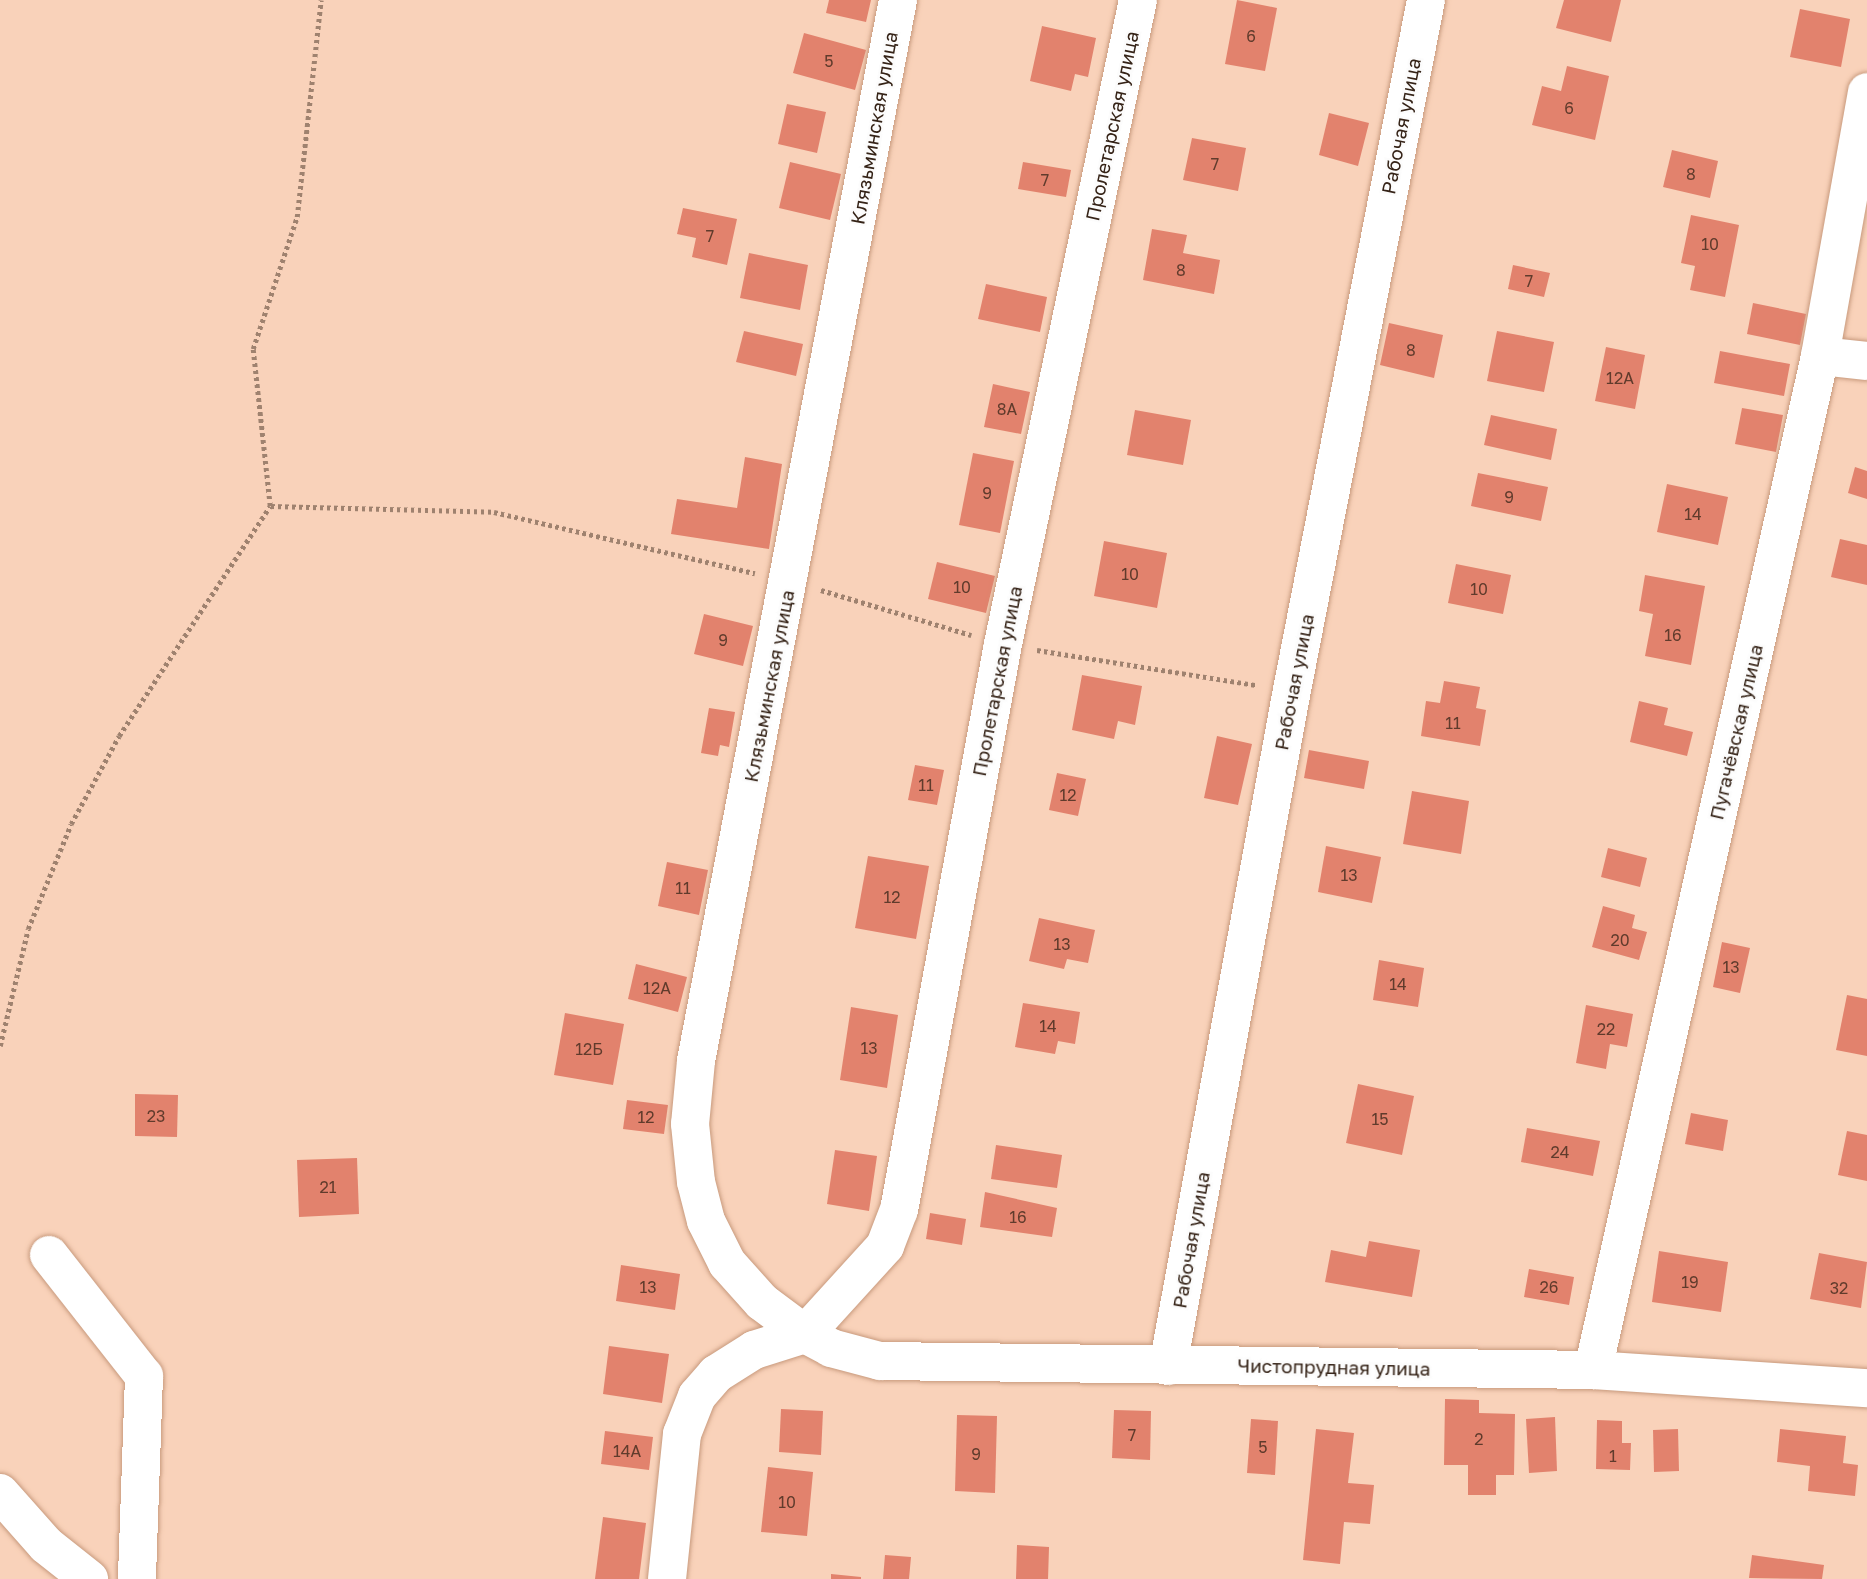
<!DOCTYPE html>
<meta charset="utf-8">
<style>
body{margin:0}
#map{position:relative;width:1867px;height:1579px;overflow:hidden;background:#f9d2ba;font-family:"Golos Text",sans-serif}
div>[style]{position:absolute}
.building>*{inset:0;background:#e2826d}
.path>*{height:4.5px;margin-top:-2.25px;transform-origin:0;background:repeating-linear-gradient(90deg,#9f826f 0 3.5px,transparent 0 7px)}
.roads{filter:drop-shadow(0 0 2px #c89a7d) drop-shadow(0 0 2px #c89a7d)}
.minor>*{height:38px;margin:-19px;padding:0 19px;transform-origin:19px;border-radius:19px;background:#fff}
span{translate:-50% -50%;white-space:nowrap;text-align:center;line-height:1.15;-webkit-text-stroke:5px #fcfcfc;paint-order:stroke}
.number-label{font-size:16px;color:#603b2c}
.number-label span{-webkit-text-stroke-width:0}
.street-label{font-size:19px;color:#352317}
</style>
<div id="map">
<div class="building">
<div style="clip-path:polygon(829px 0,871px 0,866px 22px,826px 13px)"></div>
<div style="clip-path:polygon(1237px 0,1277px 8px,1265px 71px,1225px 64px)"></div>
<div style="clip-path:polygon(1564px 0,1621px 0,1611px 42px,1556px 28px)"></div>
<div style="clip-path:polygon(1800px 9px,1850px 19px,1841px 67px,1790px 57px)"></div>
<div style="clip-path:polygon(1042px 26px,1096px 38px,1088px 77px,1075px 74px,1071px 91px,1030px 81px)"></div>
<div style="clip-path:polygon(804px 33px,866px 50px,855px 90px,793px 73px)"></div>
<div style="clip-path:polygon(1567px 66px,1609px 76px,1595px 140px,1532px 125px,1542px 86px,1561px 91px)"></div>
<div style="clip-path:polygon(787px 104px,826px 112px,817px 153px,778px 144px)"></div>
<div style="clip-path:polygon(1329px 113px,1369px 123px,1358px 166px,1319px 155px)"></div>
<div style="clip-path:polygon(1192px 138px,1246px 148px,1238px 191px,1183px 180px)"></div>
<div style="clip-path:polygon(1672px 150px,1718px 161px,1710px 198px,1663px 187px)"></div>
<div style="clip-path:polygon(790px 162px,841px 174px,830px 220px,779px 208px)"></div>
<div style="clip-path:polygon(1023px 162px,1071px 170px,1066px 197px,1018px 189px)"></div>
<div style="clip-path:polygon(683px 208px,737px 219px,727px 265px,692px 257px,696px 238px,677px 234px)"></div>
<div style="clip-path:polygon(1691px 215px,1739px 225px,1725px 297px,1690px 290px,1695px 266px,1681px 263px)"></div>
<div style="clip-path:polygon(1152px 229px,1187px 235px,1183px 253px,1220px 260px,1214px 294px,1143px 280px)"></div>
<div style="clip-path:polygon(749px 253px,808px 265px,800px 310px,740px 298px)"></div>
<div style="clip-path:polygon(1513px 265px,1550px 273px,1544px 297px,1508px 289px)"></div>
<div style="clip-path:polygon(986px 284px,1047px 297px,1040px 332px,978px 319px)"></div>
<div style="clip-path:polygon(1753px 303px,1806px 314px,1800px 345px,1747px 334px)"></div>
<div style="clip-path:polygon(1389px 323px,1443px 335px,1434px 378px,1380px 365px)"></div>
<div style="clip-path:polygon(744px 331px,803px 344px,796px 376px,736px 362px)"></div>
<div style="clip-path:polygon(1497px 331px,1554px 342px,1544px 392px,1487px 381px)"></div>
<div style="clip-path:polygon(1606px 347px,1645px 355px,1635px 409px,1595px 401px)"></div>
<div style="clip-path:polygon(1720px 351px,1790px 364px,1784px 396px,1714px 383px)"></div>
<div style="clip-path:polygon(993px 384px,1030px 392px,1021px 434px,984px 427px)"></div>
<div style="clip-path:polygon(1742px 408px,1783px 415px,1776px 452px,1735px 444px)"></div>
<div style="clip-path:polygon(1135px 410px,1191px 420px,1183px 465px,1127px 455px)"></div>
<div style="clip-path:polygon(1491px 415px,1557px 429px,1551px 460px,1484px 445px)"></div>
<div style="clip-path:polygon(973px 453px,1014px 461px,1000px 533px,959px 525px)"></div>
<div style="clip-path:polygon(745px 457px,782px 464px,769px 549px,671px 534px,677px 499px,737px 508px)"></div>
<div style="clip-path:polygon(1855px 467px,1867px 471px,1867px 499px,1848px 493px)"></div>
<div style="clip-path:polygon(1478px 473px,1548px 487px,1541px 521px,1471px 506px)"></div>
<div style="clip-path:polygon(1667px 484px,1728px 497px,1718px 545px,1657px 532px)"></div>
<div style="clip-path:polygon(1840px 539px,1867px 545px,1867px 585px,1831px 577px)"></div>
<div style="clip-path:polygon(1104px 541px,1167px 553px,1157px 608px,1094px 596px)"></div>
<div style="clip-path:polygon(937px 562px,995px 576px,986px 613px,928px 599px)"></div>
<div style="clip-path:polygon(1456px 564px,1511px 575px,1503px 614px,1448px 603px)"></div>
<div style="clip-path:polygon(1645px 575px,1705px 586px,1691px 665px,1645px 656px,1653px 614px,1639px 611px)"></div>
<div style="clip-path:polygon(704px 614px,753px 626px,743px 666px,694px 654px)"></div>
<div style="clip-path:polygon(1082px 675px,1142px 686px,1135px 725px,1118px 721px,1114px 739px,1072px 730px)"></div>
<div style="clip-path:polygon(1444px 681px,1480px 687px,1476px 708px,1486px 710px,1480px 746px,1421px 736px,1426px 701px,1440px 703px)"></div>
<div style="clip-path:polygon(1639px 701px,1668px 708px,1664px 725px,1693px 732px,1687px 756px,1630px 742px)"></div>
<div style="clip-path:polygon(709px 708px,735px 712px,729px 747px,720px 745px,718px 756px,701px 753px)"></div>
<div style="clip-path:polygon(1217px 736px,1252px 744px,1238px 805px,1204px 798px)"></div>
<div style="clip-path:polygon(1309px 750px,1369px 761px,1364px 789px,1304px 778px)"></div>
<div style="clip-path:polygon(915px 765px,944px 770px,937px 805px,908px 800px)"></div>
<div style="clip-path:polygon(1057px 773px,1086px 779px,1078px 816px,1049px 810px)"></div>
<div style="clip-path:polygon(1412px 791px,1469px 801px,1461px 854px,1403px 844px)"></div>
<div style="clip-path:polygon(1326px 846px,1381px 857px,1372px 903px,1318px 892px)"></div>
<div style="clip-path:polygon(1608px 848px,1647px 858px,1640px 887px,1601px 877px)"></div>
<div style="clip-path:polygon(868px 856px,929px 866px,916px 939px,855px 928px)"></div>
<div style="clip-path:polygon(667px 862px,708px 870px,699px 915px,658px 906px)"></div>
<div style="clip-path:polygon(1603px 906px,1635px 915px,1632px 928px,1647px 932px,1639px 960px,1592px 947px)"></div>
<div style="clip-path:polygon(1039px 918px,1095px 930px,1088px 963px,1067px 959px,1064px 969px,1029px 961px)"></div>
<div style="clip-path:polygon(1722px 942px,1750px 948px,1740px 993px,1713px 987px)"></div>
<div style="clip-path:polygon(1379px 960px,1424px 968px,1418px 1007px,1373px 1000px)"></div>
<div style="clip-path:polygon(636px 964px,687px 977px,678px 1012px,628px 999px)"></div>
<div style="clip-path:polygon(1847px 995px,1867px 999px,1867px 1056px,1836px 1050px)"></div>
<div style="clip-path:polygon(1023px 1003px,1080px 1012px,1075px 1044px,1058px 1041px,1055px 1054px,1015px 1047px)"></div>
<div style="clip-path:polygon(1586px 1005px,1633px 1014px,1627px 1047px,1610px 1044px,1606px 1069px,1576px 1063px)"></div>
<div style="clip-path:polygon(851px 1007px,898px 1015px,887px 1088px,840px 1080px)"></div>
<div style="clip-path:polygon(565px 1013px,624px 1024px,613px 1085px,554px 1075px)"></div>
<div style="clip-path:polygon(1358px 1084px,1414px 1096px,1402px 1155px,1346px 1143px)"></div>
<div style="clip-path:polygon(135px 1094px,178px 1095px,177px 1137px,135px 1136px)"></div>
<div style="clip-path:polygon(627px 1100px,668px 1105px,664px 1134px,623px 1129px)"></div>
<div style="clip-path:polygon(1691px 1113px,1728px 1120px,1723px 1151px,1685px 1144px)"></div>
<div style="clip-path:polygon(1527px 1128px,1600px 1141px,1593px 1176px,1521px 1162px)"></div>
<div style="clip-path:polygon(1847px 1131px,1867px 1135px,1867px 1181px,1838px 1175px)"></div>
<div style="clip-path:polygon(996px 1145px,1062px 1155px,1057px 1188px,991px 1179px)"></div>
<div style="clip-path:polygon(835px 1150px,877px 1156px,869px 1211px,827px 1204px)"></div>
<div style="clip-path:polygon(357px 1158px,359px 1214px,299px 1217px,297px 1160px)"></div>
<div style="clip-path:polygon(985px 1192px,1057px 1208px,1052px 1237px,980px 1227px)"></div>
<div style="clip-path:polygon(930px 1213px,966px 1219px,962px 1245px,926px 1239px)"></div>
<div style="clip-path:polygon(1369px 1241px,1420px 1250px,1412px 1297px,1325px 1282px,1331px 1250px,1366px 1257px)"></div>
<div style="clip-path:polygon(1659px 1251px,1728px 1262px,1721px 1312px,1652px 1302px)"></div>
<div style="clip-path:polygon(1819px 1253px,1867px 1262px,1861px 1308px,1810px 1299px)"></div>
<div style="clip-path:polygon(621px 1265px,680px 1274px,675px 1310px,616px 1301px)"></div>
<div style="clip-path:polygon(1529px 1269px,1574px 1277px,1569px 1305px,1524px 1297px)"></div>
<div style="clip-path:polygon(609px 1346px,669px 1354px,662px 1403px,603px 1394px)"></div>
<div style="clip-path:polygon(1445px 1399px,1479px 1400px,1479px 1413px,1515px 1414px,1514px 1475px,1496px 1475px,1496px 1495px,1468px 1495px,1468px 1465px,1444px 1465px)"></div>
<div style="clip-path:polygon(781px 1409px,823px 1411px,821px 1455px,779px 1452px)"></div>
<div style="clip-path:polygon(1114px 1410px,1151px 1411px,1150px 1460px,1112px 1458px)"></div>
<div style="clip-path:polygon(957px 1415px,997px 1416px,995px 1493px,955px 1491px)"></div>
<div style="clip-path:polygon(1555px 1417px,1557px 1471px,1529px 1473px,1526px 1419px)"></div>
<div style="clip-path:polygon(1251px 1419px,1278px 1421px,1275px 1475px,1247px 1473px)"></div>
<div style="clip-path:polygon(1597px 1420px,1622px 1421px,1622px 1443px,1631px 1443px,1630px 1470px,1596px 1469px)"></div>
<div style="clip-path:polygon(1316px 1429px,1354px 1433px,1348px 1483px,1374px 1485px,1370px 1524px,1344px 1522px,1340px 1564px,1303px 1560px)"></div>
<div style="clip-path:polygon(1678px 1429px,1679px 1471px,1654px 1472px,1653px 1430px)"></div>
<div style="clip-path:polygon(1780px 1429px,1846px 1436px,1843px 1463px,1858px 1465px,1855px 1496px,1808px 1491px,1810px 1466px,1777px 1462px)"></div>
<div style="clip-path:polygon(605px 1431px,653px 1437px,649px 1470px,601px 1464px)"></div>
<div style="clip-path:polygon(768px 1467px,813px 1472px,807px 1536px,761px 1532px)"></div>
<div style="clip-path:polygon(603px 1517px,646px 1523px,639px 1579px,595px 1579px)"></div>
<div style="clip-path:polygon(1017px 1545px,1049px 1547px,1048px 1579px,1016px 1579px)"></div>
<div style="clip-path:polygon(885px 1555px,911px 1557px,909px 1579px,883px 1579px)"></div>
<div style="clip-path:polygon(1752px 1555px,1824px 1565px,1822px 1579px,1749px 1578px)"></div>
<div style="clip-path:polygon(831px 1574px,861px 1577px,861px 1579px,831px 1579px)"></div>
</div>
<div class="path">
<div style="left:271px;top:506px;width:223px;rotate:1.5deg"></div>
<div style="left:494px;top:512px;width:268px;rotate:13.2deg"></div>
<div style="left:821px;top:590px;width:157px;rotate:16.7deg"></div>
<div style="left:1037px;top:650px;width:222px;rotate:9.1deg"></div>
<div style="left:0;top:1046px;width:120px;rotate:-76.5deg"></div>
<div style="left:28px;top:929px;width:113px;rotate:-67.7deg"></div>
<div style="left:71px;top:824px;width:100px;rotate:-61.4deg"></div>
<div style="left:119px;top:736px;width:275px;rotate:-56.7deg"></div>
<div style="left:270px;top:506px;width:158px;rotate:-96.2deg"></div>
<div style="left:253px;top:349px;width:139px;rotate:-71.6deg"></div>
<div style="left:297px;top:217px;width:218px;rotate:-83.7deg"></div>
</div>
<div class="roads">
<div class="minor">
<div style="left:898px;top:0;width:1080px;rotate:100.78deg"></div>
<div style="left:696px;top:1061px;width:63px;rotate:95.4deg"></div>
<div style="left:690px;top:1124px;width:58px;rotate:84.1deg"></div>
<div style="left:696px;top:1182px;width:40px;rotate:75.6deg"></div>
<div style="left:706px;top:1221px;width:47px;rotate:63.4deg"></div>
<div style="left:727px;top:1263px;width:52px;rotate:48.1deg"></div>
<div style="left:762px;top:1302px;width:54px;rotate:36.7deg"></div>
<div style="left:805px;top:1334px;width:30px;rotate:28deg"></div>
<div style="left:831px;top:1348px;width:51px;rotate:14.9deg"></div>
<div style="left:880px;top:1361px;width:713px;rotate:0.72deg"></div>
<div style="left:1593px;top:1370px;width:275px;rotate:3.8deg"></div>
<div style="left:1820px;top:356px;width:47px;rotate:6.1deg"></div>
<div style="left:49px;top:1255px;width:154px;rotate:51.9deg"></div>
<div style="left:144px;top:1376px;width:203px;rotate:92deg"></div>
<div style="left:1168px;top:1366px;width:687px;rotate:-79.61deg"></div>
<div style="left:1292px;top:690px;width:703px;rotate:-79.01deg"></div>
<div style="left:1593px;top:1370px;width:1039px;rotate:-77.38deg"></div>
<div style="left:1820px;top:356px;width:268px;rotate:-79.9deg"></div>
<div style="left:0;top:1493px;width:69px;rotate:48.5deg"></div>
<div style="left:46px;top:1545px;width:55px;rotate:38.3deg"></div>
<div style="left:667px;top:1579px;width:146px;rotate:-84.1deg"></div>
<div style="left:682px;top:1434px;width:41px;rotate:-68.5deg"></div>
<div style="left:697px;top:1396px;width:29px;rotate:-49deg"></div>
<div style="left:716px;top:1374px;width:45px;rotate:-32.3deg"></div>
<div style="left:754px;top:1350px;width:53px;rotate:-17.4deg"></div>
<div style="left:805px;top:1334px;width:119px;rotate:-47.7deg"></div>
<div style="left:885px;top:1246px;width:39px;rotate:-69deg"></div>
<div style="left:899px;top:1210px;width:575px;rotate:-79.59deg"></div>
<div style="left:1003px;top:644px;width:658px;rotate:-78.16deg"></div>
</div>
</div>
<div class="number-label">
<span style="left:1251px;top:36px">6</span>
<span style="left:829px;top:61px">5</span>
<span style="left:1569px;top:108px">6</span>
<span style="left:1215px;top:164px">7</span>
<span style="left:1691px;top:174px">8</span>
<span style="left:1045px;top:180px">7</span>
<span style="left:710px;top:236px">7</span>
<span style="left:1710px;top:244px">10</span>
<span style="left:1181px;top:270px">8</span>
<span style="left:1529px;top:281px">7</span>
<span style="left:1411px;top:350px">8</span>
<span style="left:1620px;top:378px">12А</span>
<span style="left:1007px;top:409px">8А</span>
<span style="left:987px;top:493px">9</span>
<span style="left:1509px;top:497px">9</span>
<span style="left:1693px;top:514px">14</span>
<span style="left:1130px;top:574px">10</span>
<span style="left:962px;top:587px">10</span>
<span style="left:1479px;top:589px">10</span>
<span style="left:1673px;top:635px">16</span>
<span style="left:723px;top:640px">9</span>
<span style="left:1453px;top:723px">11</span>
<span style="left:926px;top:785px">11</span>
<span style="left:1068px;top:795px">12</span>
<span style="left:1349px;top:875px">13</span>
<span style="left:683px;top:888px">11</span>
<span style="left:892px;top:897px">12</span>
<span style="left:1620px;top:940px">20</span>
<span style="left:1062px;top:944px">13</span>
<span style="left:1731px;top:967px">13</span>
<span style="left:1398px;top:984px">14</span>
<span style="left:657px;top:988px">12А</span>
<span style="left:1048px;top:1026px">14</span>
<span style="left:1606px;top:1029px">22</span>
<span style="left:869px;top:1048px">13</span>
<span style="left:589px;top:1049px">12Б</span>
<span style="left:156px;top:1116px">23</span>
<span style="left:646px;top:1117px">12</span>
<span style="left:1380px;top:1119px">15</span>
<span style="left:1560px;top:1152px">24</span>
<span style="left:328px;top:1187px">21</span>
<span style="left:1018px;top:1217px">16</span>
<span style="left:1690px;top:1282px">19</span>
<span style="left:648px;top:1287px">13</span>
<span style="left:1549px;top:1287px">26</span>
<span style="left:1839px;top:1288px">32</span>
<span style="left:1132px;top:1435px">7</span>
<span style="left:1479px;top:1439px">2</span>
<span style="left:1263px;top:1447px">5</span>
<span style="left:627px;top:1451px">14А</span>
<span style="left:976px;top:1454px">9</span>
<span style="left:1613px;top:1456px">1</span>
<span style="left:787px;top:1502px">10</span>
</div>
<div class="street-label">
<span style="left:1112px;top:126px;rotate:-78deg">Пролетарская улица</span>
<span style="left:1401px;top:126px;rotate:-79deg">Рабочая улица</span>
<span style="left:874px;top:128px;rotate:-80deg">Клязьминская улица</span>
<span style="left:997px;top:681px;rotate:-79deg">Пролетарская улица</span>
<span style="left:1294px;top:682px;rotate:-79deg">Рабочая улица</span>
<span style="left:769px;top:686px;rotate:-79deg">Клязьминская улица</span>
<span style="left:1736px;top:732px;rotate:-77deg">Пугачёвская улица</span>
<span style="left:1191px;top:1240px;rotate:-80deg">Рабочая улица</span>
<span style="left:1334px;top:1367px;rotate:1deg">Чистопрудная улица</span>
</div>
</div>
